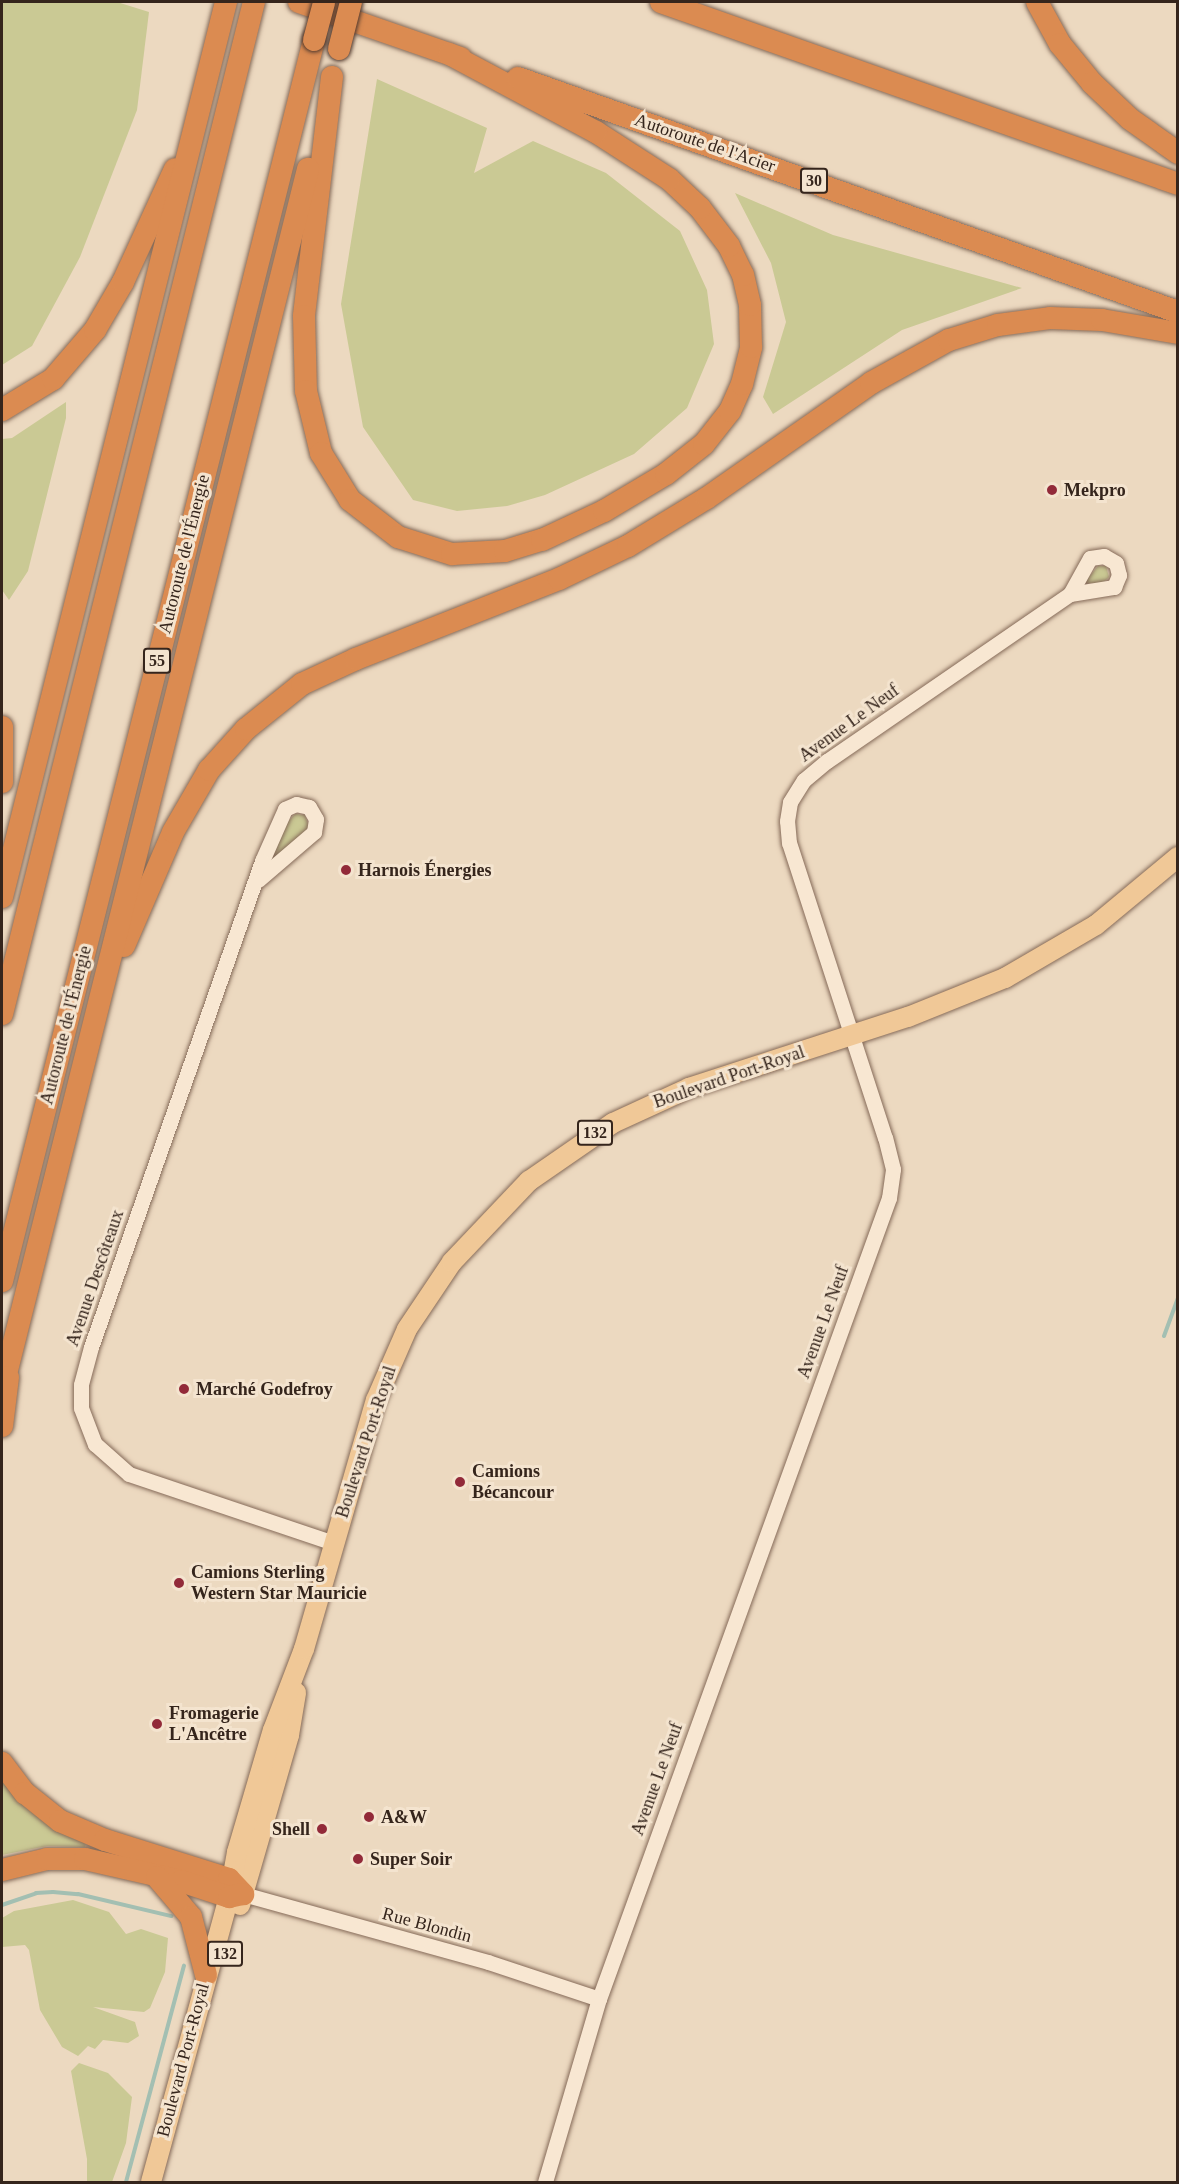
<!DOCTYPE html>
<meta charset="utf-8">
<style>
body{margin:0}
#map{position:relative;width:1179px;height:2184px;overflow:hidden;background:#ecd9c0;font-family:"Times New Roman",serif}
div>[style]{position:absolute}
.green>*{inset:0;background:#cac994}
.stream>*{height:4px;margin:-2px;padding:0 2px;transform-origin:2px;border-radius:2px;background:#a3bfb2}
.roads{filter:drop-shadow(0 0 2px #856a58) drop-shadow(0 0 2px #856a58)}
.minor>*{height:15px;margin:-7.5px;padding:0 7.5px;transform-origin:7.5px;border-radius:7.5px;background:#f8e7d2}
.major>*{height:20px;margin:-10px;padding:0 10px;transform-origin:10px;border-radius:10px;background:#f0c897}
.highway>*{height:22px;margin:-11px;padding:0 11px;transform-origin:11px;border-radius:11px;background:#db8b51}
.bridges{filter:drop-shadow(0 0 2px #52392d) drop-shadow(0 0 2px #52392d)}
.highway-bridge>*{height:22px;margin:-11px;padding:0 11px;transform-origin:11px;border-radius:11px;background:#db8b51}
.dots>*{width:16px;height:16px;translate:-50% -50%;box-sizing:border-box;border:3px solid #f4e4cf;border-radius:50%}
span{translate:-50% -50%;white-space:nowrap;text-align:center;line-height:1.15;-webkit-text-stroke:6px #f4e4cf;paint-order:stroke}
.shield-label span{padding:2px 4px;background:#f4e4cf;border:2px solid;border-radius:4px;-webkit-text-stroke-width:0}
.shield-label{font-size:16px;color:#35251c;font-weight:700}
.street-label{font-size:18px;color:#35251c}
.poi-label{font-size:18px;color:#35251c;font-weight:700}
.left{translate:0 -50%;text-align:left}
.right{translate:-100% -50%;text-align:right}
.frame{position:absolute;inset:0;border:3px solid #35251c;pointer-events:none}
</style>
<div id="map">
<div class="green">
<div style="clip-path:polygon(2px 2px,117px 2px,149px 12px,137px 110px,80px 257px,32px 346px,2px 365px)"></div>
<div style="clip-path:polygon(377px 79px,487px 128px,474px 173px,533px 141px,606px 173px,680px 231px,707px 290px,714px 344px,687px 408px,634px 454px,545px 495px,507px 506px,457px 511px,413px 500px,363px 427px,341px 304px)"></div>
<div style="clip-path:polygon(735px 193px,833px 235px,1022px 288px,902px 330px,773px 414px,763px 397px,786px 322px,771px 263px)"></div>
<div style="clip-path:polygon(66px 402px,66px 418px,28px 571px,9px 600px,2px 590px,2px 439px,12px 438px)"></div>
<div style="clip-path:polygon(1098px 566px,1106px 566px,1109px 577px,1103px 583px,1084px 583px)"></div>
<div style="clip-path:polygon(295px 814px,305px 815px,309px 827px,270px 863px,269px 857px,283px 827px)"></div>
<div style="clip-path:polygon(2px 1774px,86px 1841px,85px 1847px,47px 1846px,2px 1855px)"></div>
<div style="clip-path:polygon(73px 1900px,109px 1912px,126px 1934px,141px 1929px,168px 1938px,165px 1972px,150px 2008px,144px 2012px,93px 2007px,135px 2022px,139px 2036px,128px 2043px,103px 2040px,95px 2049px,88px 2046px,78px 2056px,62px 2047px,40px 2010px,29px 1950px,25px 1945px,2px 1947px,2px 1918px,14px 1911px)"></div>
<div style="clip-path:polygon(79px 2063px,108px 2073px,132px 2097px,126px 2143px,112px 2182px,87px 2182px,87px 2159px,71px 2071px)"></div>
</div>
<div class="stream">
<div style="left:1164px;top:1336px;width:40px;rotate:-69.8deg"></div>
<div style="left:2px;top:1905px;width:36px;rotate:-19deg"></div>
<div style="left:36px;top:1893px;width:17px;rotate:-3deg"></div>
<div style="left:53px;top:1892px;width:25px;rotate:5deg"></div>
<div style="left:78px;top:1894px;width:96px;rotate:13.3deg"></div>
<div style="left:126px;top:2182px;width:224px;rotate:-75deg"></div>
</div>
<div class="roads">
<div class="minor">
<div style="left:258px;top:880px;width:74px;rotate:-40.6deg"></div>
<div style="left:314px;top:832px;width:13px;rotate:-81deg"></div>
<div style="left:316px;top:819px;width:14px;rotate:-120deg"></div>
<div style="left:309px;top:807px;width:13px;rotate:-167deg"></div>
<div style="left:296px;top:804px;width:12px;rotate:156deg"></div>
<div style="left:285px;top:809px;width:57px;rotate:113.9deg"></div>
<div style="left:262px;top:861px;width:515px;rotate:109.38deg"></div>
<div style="left:91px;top:1347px;width:39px;rotate:105deg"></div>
<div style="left:81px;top:1385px;width:23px;rotate:90deg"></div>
<div style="left:81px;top:1408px;width:39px;rotate:69deg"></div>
<div style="left:95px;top:1444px;width:45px;rotate:41.4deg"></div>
<div style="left:129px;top:1474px;width:216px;rotate:18.6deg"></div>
<div style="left:243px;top:1894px;width:254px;rotate:15.5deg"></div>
<div style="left:488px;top:1962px;width:117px;rotate:18.4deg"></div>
<div style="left:545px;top:2182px;width:191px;rotate:-73.6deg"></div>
<div style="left:599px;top:1999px;width:852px;rotate:-70.1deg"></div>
<div style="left:889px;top:1198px;width:29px;rotate:-82deg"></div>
<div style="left:893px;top:1169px;width:32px;rotate:-104deg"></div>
<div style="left:885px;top:1138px;width:310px;rotate:-108deg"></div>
<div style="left:789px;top:843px;width:22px;rotate:-95deg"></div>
<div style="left:787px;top:821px;width:19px;rotate:-81deg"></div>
<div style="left:790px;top:802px;width:26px;rotate:-58deg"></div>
<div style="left:804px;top:780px;width:30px;rotate:-40deg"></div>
<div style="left:827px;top:761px;width:295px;rotate:-34.5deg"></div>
<div style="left:1070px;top:594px;width:45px;rotate:-9deg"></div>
<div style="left:1114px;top:587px;width:13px;rotate:-67deg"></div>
<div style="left:1119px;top:575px;width:12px;rotate:-104deg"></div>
<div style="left:1116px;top:563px;width:14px;rotate:-150deg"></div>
<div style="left:1104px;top:556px;width:14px;rotate:172deg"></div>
<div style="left:1090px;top:558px;width:41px;rotate:119.1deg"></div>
</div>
<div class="major">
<div style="left:240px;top:1905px;width:177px;rotate:-73.9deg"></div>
<div style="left:289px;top:1735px;width:43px;rotate:-80.5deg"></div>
<div style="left:151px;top:2182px;width:295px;rotate:-74.7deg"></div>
<div style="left:229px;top:1897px;width:46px;rotate:-79.9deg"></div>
<div style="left:237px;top:1852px;width:127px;rotate:-73.6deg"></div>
<div style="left:273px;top:1730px;width:87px;rotate:-69.1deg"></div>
<div style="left:304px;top:1649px;width:259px;rotate:-73.9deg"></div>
<div style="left:376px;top:1400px;width:77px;rotate:-66.4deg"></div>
<div style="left:407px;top:1329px;width:81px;rotate:-56.1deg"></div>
<div style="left:452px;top:1262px;width:112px;rotate:-46.5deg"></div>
<div style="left:529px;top:1181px;width:102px;rotate:-34.6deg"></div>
<div style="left:613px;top:1123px;width:84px;rotate:-24.7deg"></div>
<div style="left:689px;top:1088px;width:230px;rotate:-18deg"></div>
<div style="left:908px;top:1017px;width:105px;rotate:-21.9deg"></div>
<div style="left:1005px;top:978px;width:105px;rotate:-30.2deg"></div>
<div style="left:1096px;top:925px;width:107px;rotate:-39.7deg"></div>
</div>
<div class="highway">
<div style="left:299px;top:2px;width:171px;rotate:19.1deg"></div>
<div style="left:661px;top:2px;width:548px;rotate:19.39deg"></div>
<div style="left:1037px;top:2px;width:48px;rotate:61.3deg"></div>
<div style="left:1060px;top:44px;width:50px;rotate:50.6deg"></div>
<div style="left:1092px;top:83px;width:52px;rotate:43.5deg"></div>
<div style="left:1130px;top:119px;width:59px;rotate:35.3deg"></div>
<div style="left:332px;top:77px;width:241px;rotate:96.7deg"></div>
<div style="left:304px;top:316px;width:75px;rotate:88.5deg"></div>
<div style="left:306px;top:391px;width:64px;rotate:76.4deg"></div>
<div style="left:321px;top:453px;width:55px;rotate:58.3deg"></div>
<div style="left:350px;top:500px;width:61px;rotate:37.6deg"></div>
<div style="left:398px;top:537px;width:57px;rotate:17.5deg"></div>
<div style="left:452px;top:554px;width:53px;rotate:-3.2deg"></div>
<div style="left:505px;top:551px;width:39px;rotate:-17deg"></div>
<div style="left:542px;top:540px;width:68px;rotate:-25.1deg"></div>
<div style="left:604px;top:511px;width:72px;rotate:-30.8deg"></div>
<div style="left:666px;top:474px;width:48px;rotate:-38.3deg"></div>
<div style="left:704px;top:444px;width:42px;rotate:-51.8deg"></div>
<div style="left:730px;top:411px;width:30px;rotate:-66deg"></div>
<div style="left:742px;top:384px;width:38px;rotate:-76deg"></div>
<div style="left:751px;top:347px;width:42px;rotate:-91.4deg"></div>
<div style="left:750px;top:305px;width:31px;rotate:-103deg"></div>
<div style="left:743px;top:275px;width:32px;rotate:-116deg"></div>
<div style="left:729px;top:246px;width:48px;rotate:-127.3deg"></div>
<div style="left:700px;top:208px;width:42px;rotate:-136.9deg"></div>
<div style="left:669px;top:179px;width:87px;rotate:-147.2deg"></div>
<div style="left:596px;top:132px;width:166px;rotate:-152deg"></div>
<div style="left:518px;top:78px;width:700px;rotate:19.52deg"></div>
<div style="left:2px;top:410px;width:60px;rotate:-31.3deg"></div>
<div style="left:53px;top:379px;width:65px;rotate:-49.4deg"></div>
<div style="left:95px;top:330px;width:56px;rotate:-59.7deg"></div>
<div style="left:123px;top:282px;width:124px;rotate:-65.3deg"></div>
<div style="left:2px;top:727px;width:55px;rotate:90deg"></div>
<div style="left:2px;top:897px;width:923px;rotate:-75.95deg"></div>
<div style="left:124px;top:946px;width:124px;rotate:-66.7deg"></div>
<div style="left:173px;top:832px;width:72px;rotate:-59.9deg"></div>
<div style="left:209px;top:770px;width:55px;rotate:-47.9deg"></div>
<div style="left:246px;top:729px;width:72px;rotate:-38.8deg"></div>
<div style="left:302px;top:684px;width:60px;rotate:-24.8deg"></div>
<div style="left:356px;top:659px;width:218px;rotate:-21.5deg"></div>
<div style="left:559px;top:579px;width:76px;rotate:-25.6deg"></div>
<div style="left:628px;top:546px;width:92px;rotate:-31.3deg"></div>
<div style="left:707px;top:498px;width:200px;rotate:-35deg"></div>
<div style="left:871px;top:383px;width:89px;rotate:-28.9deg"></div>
<div style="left:949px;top:340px;width:51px;rotate:-17deg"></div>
<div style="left:998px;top:325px;width:52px;rotate:-7.7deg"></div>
<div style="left:1050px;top:318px;width:52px;rotate:2.2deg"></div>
<div style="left:1102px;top:320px;width:77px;rotate:9.7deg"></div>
<div style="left:2px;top:1014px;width:1043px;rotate:-76.02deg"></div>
<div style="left:2px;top:1281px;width:1280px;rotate:-75.89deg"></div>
<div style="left:2px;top:1390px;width:1259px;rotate:-75.93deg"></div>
<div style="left:2px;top:1426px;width:49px;rotate:-83deg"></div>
<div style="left:2px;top:1763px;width:38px;rotate:53deg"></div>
<div style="left:25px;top:1793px;width:45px;rotate:38.7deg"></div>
<div style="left:60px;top:1821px;width:49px;rotate:22.9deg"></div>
<div style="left:105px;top:1840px;width:130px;rotate:17.5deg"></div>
<div style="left:229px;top:1879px;width:21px;rotate:47deg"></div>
<div style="left:2px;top:1870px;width:46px;rotate:-13.7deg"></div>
<div style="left:47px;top:1859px;width:38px"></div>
<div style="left:85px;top:1859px;width:98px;rotate:12.9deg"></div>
<div style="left:181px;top:1881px;width:51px;rotate:18.4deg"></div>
<div style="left:229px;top:1897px;width:14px;rotate:-12deg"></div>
<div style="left:157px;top:1877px;width:52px;rotate:49.6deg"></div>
<div style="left:191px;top:1917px;width:60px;rotate:75.5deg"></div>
</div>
</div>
<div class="bridges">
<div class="highway-bridge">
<div style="left:314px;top:40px;width:39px;rotate:-75deg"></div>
<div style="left:339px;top:49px;width:49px;rotate:-75.7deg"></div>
</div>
</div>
<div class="dots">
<div style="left:1052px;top:490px;background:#922a39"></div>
<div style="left:346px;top:870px;background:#922a39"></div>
<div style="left:184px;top:1389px;background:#922a39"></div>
<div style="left:460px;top:1482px;background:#922a39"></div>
<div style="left:179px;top:1583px;background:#922a39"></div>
<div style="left:157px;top:1724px;background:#922a39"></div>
<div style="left:369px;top:1817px;background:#922a39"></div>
<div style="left:322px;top:1829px;background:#922a39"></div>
<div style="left:358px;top:1859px;background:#922a39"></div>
</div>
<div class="shield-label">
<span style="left:814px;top:181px">30</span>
<span style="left:157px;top:661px">55</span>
<span style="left:595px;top:1133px">132</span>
<span style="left:225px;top:1954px">132</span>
</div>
<div class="street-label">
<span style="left:705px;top:143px;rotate:19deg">Autoroute de l'Acier</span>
<span style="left:184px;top:554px;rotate:-76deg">Autoroute de l'Énergie</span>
<span style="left:849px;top:723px;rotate:-36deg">Avenue Le Neuf</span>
<span style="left:66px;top:1025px;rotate:-76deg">Autoroute de l'Énergie</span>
<span style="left:729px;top:1077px;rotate:-19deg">Boulevard Port-Royal</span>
<span style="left:95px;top:1278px;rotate:-71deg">Avenue Descôteaux</span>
<span style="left:823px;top:1322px;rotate:-70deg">Avenue Le Neuf</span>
<span style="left:366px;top:1442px;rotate:-72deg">Boulevard Port-Royal</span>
<span style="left:657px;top:1779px;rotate:-70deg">Avenue Le Neuf</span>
<span style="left:427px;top:1925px;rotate:15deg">Rue Blondin</span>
<span style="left:183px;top:2060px;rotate:-75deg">Boulevard Port-Royal</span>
</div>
<div class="poi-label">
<span class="left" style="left:1064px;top:490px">Mekpro</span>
<span class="left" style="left:358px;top:870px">Harnois Énergies</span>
<span class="left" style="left:196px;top:1389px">Marché Godefroy</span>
<span class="left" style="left:472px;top:1482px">Camions<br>Bécancour</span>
<span class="left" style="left:191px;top:1583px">Camions Sterling<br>Western Star Mauricie</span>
<span class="left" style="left:169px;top:1724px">Fromagerie<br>L'Ancêtre</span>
<span class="left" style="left:381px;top:1817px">A&amp;W</span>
<span class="right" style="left:310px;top:1829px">Shell</span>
<span class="left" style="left:370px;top:1859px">Super Soir</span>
</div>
<div class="frame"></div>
</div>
